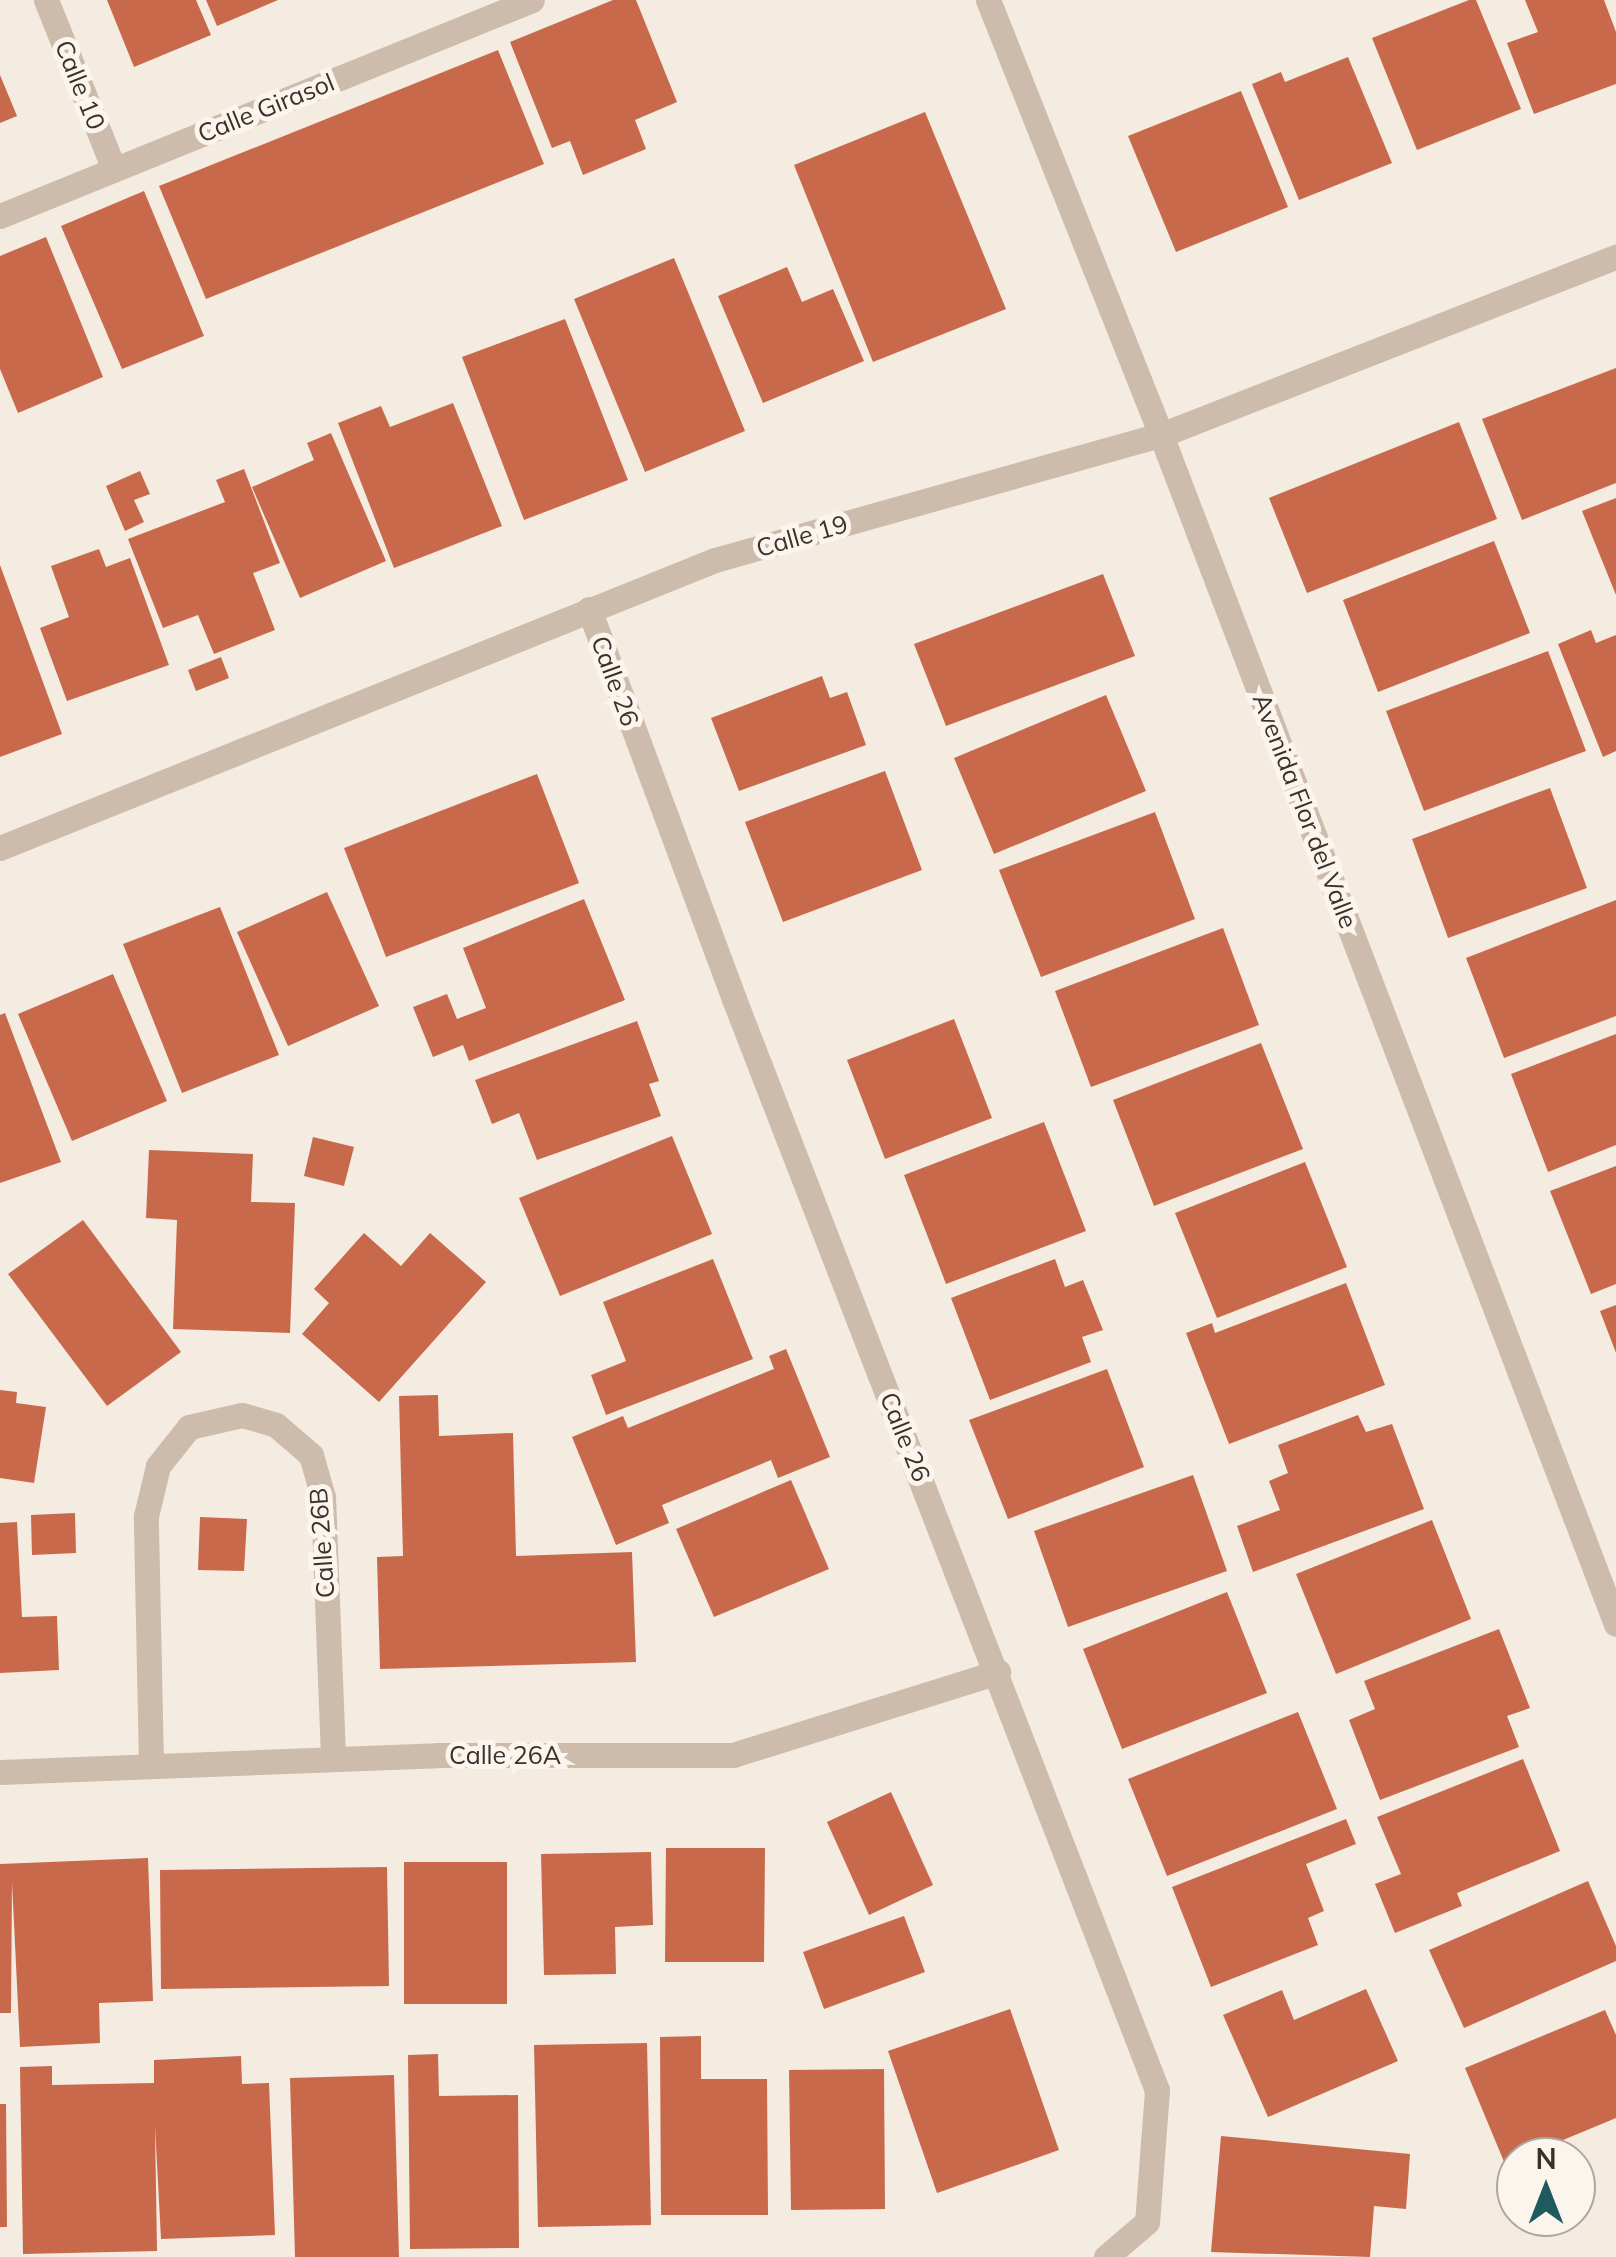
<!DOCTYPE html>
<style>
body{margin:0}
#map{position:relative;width:1616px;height:2257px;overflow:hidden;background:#f4ebe1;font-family:Mulish,sans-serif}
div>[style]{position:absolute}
.building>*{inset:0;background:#c8694b}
.street>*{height:25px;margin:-12.5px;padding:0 12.5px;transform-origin:12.5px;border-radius:12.5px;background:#cdbbac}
span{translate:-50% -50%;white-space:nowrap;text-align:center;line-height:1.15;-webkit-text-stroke:10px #fbf5ee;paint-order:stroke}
.street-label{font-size:25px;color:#3b302b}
.north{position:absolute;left:1496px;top:2137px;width:100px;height:100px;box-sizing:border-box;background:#fbf5ee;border:2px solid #aea6a0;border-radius:50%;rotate:0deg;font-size:28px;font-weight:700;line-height:40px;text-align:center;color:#3b302b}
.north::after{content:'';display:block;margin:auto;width:35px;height:45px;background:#1f5a5e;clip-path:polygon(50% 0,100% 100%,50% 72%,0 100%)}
</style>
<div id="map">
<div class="building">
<div style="clip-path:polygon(107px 0,196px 0,211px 35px,134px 67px)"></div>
<div style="clip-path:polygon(206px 0,278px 0,217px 26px)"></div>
<div style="clip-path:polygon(613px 0,636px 0,677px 102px,635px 120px,646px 149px,583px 175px,570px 141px,552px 148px,510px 42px)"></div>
<div style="clip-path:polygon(1469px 0,1476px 0,1521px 109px,1417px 150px,1372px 38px)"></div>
<div style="clip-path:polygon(1525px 0,1604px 0,1616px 32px,1616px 84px,1534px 114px,1507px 43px,1538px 32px)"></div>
<div style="clip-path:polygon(498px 50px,544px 164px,206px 299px,159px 186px)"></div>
<div style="clip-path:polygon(1348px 57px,1392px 163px,1299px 200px,1252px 84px,1281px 72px,1285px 82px)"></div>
<div style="clip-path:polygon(0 75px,17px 116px,0 123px)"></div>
<div style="clip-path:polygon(1241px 91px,1288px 207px,1176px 252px,1128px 136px)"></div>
<div style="clip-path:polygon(925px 112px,1006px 309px,873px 362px,794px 165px)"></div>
<div style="clip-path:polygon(144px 191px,204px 336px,122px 369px,61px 226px)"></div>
<div style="clip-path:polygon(46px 237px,103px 377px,18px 413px,0 369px,0 256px)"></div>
<div style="clip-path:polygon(674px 258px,745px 431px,645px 472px,574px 299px)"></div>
<div style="clip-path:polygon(787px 267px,802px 302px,833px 289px,864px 361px,763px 403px,718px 296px)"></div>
<div style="clip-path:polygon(565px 319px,628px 480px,524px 520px,462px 357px)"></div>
<div style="clip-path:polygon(1616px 368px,1616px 483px,1522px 520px,1482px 419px)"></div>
<div style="clip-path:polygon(453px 403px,502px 526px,394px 568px,338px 423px,381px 406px,390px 427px)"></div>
<div style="clip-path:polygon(1459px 422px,1497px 519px,1307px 593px,1269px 498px)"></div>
<div style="clip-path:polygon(331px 433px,386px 561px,300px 598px,252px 487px,314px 460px,307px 443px)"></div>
<div style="clip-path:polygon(244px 469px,280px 563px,253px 573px,275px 630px,214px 654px,198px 615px,163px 628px,128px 539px,225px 502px,216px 480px)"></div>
<div style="clip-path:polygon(140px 471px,150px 494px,134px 500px,144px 522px,125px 531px,106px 486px)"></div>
<div style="clip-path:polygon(1616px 498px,1616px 595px,1582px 511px)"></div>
<div style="clip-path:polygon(1494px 541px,1530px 633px,1378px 692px,1343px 600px)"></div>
<div style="clip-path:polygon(99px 549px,106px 567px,130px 558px,169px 665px,67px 701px,40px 628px,69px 617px,51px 566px)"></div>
<div style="clip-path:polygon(0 565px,62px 734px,0 757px)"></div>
<div style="clip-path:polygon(1103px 574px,1135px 656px,946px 726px,914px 644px)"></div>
<div style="clip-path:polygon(1591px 630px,1596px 643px,1616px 635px,1616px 751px,1603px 757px,1558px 644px)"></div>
<div style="clip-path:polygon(1548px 651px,1586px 751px,1424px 811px,1386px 711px)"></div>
<div style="clip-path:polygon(221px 657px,229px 678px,196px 691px,188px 670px)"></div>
<div style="clip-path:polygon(822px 676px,830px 698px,847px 692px,866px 745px,739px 791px,711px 718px)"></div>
<div style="clip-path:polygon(1106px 695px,1146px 791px,994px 854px,954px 758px)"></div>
<div style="clip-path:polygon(885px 771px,922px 870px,783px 922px,745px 822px)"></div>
<div style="clip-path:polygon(537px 774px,579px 883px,386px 957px,344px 848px)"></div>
<div style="clip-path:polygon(1550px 788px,1587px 888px,1448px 938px,1412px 839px)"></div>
<div style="clip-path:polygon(1155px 812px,1195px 919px,1041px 977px,999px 870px)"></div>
<div style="clip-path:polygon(327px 892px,379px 1006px,288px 1046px,237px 932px)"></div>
<div style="clip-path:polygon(584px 899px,625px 1000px,469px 1061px,463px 1045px,433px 1057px,413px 1007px,447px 994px,457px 1019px,486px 1008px,463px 948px)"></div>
<div style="clip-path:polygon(1616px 900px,1616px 1016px,1504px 1058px,1466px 958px)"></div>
<div style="clip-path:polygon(220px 907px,279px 1055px,182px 1093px,123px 944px)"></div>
<div style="clip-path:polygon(1223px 928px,1259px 1025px,1091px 1087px,1055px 991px)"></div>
<div style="clip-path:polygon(113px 974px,167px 1101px,72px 1141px,18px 1014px)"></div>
<div style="clip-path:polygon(5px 1013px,61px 1162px,0 1183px,0 1015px)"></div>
<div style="clip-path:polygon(954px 1019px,992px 1118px,885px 1159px,847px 1060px)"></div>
<div style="clip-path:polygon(637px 1021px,659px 1081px,649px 1084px,661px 1116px,537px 1160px,519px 1113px,492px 1124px,475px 1080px)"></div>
<div style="clip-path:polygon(1616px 1034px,1616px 1145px,1548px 1172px,1511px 1074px)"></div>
<div style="clip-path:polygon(1261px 1043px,1303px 1149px,1154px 1206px,1113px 1100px)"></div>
<div style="clip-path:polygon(1044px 1122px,1086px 1231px,946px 1284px,904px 1175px)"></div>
<div style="clip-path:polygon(672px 1136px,712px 1234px,560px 1296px,519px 1198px)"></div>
<div style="clip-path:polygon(313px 1137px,354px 1147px,344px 1186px,304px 1176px)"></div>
<div style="clip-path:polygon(149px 1150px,253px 1154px,251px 1202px,295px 1203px,290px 1333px,173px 1329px,177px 1220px,146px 1218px)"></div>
<div style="clip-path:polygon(1305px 1162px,1347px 1267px,1217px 1318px,1175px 1213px)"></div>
<div style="clip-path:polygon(1616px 1166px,1616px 1284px,1591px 1294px,1550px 1191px)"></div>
<div style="clip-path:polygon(83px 1220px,181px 1352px,107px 1406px,8px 1274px)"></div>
<div style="clip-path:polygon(364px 1233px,401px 1266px,430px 1233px,486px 1282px,379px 1402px,302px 1334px,329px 1303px,314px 1289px)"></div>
<div style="clip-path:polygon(713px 1259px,753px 1359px,606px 1415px,591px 1375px,626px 1361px,603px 1302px)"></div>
<div style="clip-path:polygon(1055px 1259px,1065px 1287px,1083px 1280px,1103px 1330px,1082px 1337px,1091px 1362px,990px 1400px,951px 1298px)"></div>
<div style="clip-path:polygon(1346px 1283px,1385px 1385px,1229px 1444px,1186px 1333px,1212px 1323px,1215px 1333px)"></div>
<div style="clip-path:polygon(1616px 1305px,1616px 1353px,1600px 1311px)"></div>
<div style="clip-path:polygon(786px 1349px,830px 1457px,778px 1478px,771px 1460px,662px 1505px,669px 1523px,616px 1545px,572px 1437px,623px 1416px,628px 1428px,774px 1369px,769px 1356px)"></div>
<div style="clip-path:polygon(1107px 1369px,1144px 1467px,1008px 1519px,969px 1420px)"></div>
<div style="clip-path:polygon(0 1390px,17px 1392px,16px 1403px,46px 1407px,34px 1483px,0 1478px)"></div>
<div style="clip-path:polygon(438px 1395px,439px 1436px,513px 1433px,516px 1556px,632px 1552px,636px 1662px,380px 1669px,377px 1557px,403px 1556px,399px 1396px)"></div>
<div style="clip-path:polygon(1358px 1415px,1366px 1432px,1392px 1424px,1424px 1509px,1253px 1572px,1237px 1526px,1280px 1510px,1269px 1481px,1288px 1473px,1278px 1445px)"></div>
<div style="clip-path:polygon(1193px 1475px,1227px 1571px,1068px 1627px,1034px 1531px)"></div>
<div style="clip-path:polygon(791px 1480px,829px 1569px,714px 1617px,676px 1529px)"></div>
<div style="clip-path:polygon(75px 1513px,76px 1553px,32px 1555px,31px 1515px)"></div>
<div style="clip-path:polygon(200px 1517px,247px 1519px,244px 1571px,198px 1570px)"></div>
<div style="clip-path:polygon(1432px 1520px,1471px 1619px,1336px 1674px,1296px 1574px)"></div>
<div style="clip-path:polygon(17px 1522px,22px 1617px,57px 1616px,59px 1670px,0 1673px,0 1523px)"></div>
<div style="clip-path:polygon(1227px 1592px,1267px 1693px,1122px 1749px,1083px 1649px)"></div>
<div style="clip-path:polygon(1499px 1629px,1530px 1708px,1507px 1716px,1519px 1747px,1380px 1800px,1349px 1720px,1375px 1709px,1364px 1681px)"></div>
<div style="clip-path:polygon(1298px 1712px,1337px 1809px,1167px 1876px,1128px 1779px)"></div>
<div style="clip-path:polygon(1523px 1759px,1560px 1851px,1457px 1893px,1462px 1906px,1395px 1933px,1375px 1884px,1401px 1874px,1377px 1817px)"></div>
<div style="clip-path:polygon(891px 1792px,933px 1885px,869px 1915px,827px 1822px)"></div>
<div style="clip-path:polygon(1346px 1819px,1356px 1844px,1306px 1864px,1324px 1911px,1308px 1918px,1318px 1945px,1211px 1987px,1172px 1887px)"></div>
<div style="clip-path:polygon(666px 1848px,765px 1848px,764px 1962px,665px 1962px)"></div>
<div style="clip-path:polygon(651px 1852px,653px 1925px,615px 1927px,616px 1974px,544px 1975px,541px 1854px)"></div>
<div style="clip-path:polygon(148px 1858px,153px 2001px,99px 2003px,100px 2043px,20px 2047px,12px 1882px,11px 2013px,0 2013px,0 1864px)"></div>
<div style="clip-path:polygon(404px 1862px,507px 1862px,507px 2004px,404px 2004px)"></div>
<div style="clip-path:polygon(387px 1867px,389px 1986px,161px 1989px,160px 1870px)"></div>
<div style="clip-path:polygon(1588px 1881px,1616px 1946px,1616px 1961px,1464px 2028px,1429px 1950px)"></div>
<div style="clip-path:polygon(904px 1916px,925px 1972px,824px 2009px,803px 1952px)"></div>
<div style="clip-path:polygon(1366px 1989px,1398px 2061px,1268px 2117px,1223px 2015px,1282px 1990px,1294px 2020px)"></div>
<div style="clip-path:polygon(1010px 2009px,1059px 2150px,937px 2193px,888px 2051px)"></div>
<div style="clip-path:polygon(1605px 2010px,1616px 2035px,1616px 2118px,1505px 2164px,1465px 2068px)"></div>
<div style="clip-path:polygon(701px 2036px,701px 2079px,767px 2079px,768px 2215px,661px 2215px,660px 2037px)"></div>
<div style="clip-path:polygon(647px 2043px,651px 2225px,538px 2227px,534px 2045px)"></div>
<div style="clip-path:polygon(438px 2054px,439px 2096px,518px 2095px,519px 2248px,410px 2249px,408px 2055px)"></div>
<div style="clip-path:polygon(241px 2056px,242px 2084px,269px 2083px,275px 2235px,161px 2239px,155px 2126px,157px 2251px,23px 2254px,20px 2067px,52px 2066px,52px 2085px,154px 2083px,154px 2060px)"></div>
<div style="clip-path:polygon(884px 2069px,885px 2209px,791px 2210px,789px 2070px)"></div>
<div style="clip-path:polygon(394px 2075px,399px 2257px,295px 2257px,290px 2078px)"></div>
<div style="clip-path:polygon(0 2104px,6px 2104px,7px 2227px,0 2227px)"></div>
<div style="clip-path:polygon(1221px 2136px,1410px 2154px,1406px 2209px,1374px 2206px,1370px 2257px,1211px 2252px)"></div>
</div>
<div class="street">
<div style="left:46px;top:0;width:182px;rotate:68.1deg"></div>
<div style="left:988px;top:0;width:468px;rotate:68.3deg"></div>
<div style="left:1161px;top:435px;width:1273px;rotate:69.06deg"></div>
<div style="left:0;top:216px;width:574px;rotate:-22.1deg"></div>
<div style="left:589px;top:609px;width:416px;rotate:69.6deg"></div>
<div style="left:734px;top:999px;width:1170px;rotate:68.81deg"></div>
<div style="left:1157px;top:2090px;width:132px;rotate:94.3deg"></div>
<div style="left:1147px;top:2222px;width:54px;rotate:139.5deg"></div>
<div style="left:0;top:848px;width:771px;rotate:-21.94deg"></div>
<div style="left:715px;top:560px;width:463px;rotate:-15.7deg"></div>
<div style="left:1161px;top:435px;width:489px;rotate:-21.4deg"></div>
<div style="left:151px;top:1765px;width:249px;rotate:-91.2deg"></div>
<div style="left:146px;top:1516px;width:51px;rotate:-76.5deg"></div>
<div style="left:158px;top:1466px;width:50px;rotate:-51.5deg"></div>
<div style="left:189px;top:1427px;width:54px;rotate:-12.8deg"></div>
<div style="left:242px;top:1415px;width:35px;rotate:16deg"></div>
<div style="left:276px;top:1425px;width:46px;rotate:40.6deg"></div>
<div style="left:311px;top:1455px;width:44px;rotate:74.1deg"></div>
<div style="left:323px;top:1497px;width:261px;rotate:87.8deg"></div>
<div style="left:0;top:1772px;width:437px;rotate:-2.2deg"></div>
<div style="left:437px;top:1755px;width:296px"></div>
<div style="left:733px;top:1755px;width:278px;rotate:-17.4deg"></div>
</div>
<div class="street-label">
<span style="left:80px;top:85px;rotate:68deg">Calle 10</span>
<span style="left:266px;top:108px;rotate:-22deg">Calle Girasol</span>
<span style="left:802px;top:536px;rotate:-16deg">Calle 19</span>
<span style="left:615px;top:681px;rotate:70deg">Calle 26</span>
<span style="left:1305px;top:811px;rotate:69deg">Avenida Flor del Valle</span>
<span style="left:905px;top:1437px;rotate:68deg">Calle 26</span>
<span style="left:322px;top:1543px;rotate:-94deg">Calle 26B</span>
<span style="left:505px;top:1755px">Calle 26A</span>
</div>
<div class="north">N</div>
</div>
